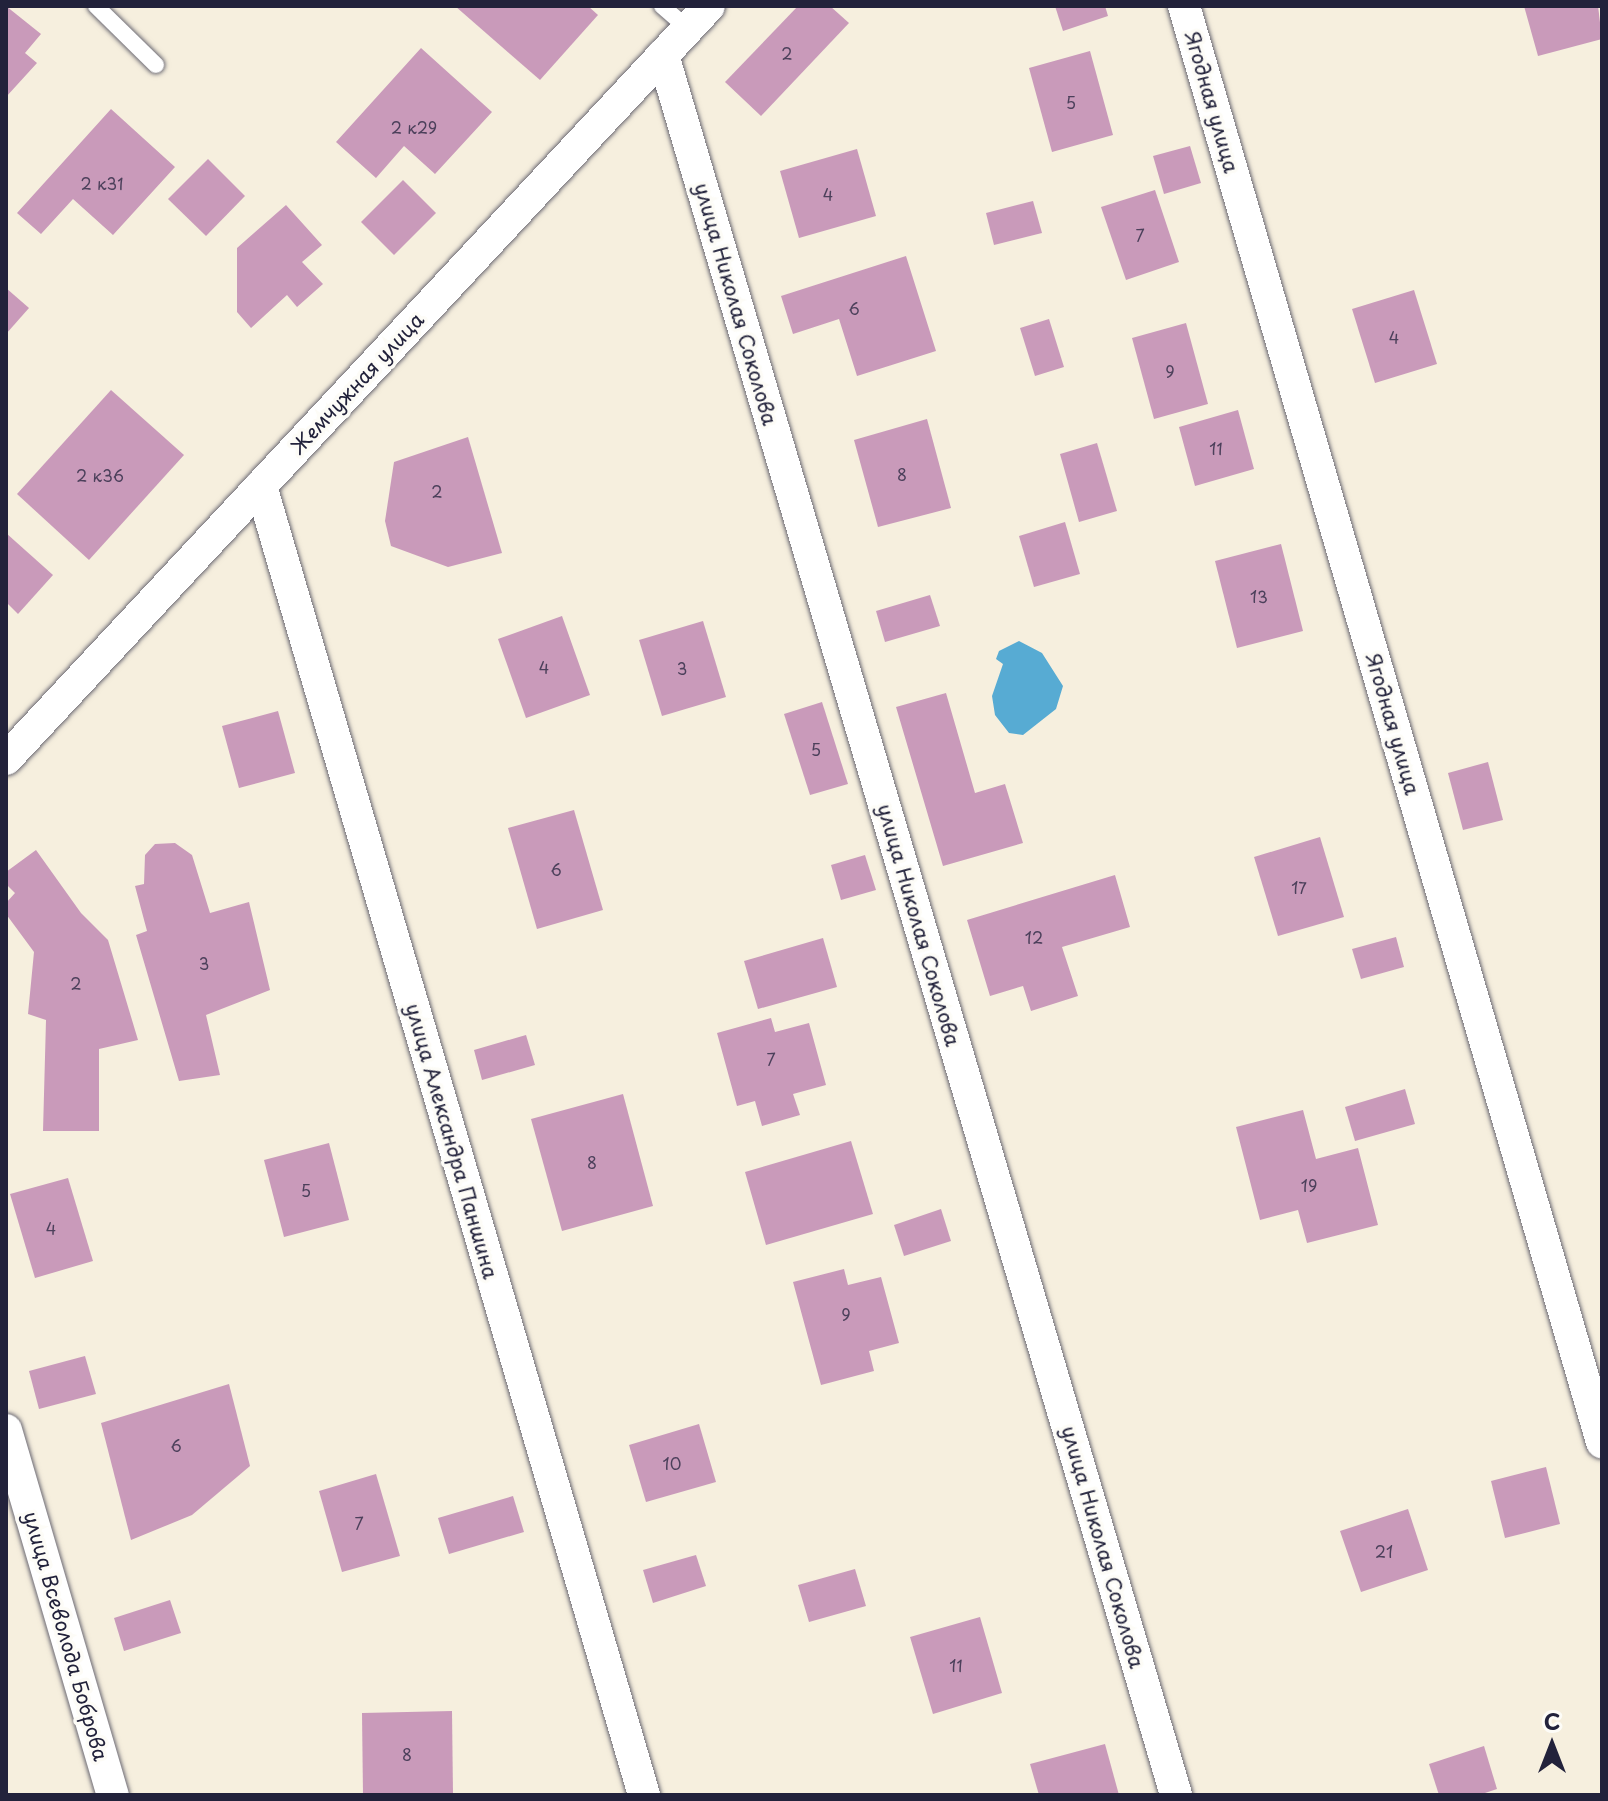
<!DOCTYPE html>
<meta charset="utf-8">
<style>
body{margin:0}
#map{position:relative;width:1608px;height:1801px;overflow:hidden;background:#f6efde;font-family:"Playpen Sans",sans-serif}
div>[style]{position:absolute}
.water>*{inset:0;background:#57abd3}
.building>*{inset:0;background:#c99aba}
.roads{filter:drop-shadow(0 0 2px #6c6a74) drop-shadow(0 0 2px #6c6a74)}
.lane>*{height:16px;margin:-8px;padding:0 8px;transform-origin:8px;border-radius:8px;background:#fff}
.street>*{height:32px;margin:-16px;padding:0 16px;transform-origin:16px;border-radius:16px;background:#fff}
span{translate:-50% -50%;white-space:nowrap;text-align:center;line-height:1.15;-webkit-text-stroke:7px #fdfcf7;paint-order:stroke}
.number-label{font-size:16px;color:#4c405b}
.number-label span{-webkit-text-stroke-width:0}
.street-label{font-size:20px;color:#22223b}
.frame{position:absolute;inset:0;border:8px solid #22223b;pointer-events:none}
.north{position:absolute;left:1512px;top:1705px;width:80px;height:80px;-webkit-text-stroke:6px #fdfcf7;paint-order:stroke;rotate:0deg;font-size:22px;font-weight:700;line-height:32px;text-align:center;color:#22223b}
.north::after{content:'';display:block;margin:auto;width:28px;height:36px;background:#22223b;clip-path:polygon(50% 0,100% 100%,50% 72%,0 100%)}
</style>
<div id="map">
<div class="water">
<div style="clip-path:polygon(1019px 641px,1042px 653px,1063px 686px,1056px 709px,1023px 735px,1009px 733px,995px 715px,992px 696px,1003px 664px,996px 659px,999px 651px)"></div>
</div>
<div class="building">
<div style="clip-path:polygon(6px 6px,41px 34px,25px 53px,37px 63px,6px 97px)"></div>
<div style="clip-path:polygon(455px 6px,588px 6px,598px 15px,540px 80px)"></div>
<div style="clip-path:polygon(798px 6px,830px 6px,849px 23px,761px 116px,725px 82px)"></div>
<div style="clip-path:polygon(1055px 6px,1105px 6px,1108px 16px,1063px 31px)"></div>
<div style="clip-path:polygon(1524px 6px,1598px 6px,1602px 39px,1538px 56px)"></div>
<div style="clip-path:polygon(421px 48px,492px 112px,435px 174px,404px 146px,376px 178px,336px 142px)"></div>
<div style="clip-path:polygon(1090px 51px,1113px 135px,1052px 152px,1029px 68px)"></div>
<div style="clip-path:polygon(111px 109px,175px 167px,113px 235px,73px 199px,41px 234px,17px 213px)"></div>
<div style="clip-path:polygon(1190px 146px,1201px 183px,1164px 194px,1153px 156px)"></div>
<div style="clip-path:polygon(857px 149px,876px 216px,799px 238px,780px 171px)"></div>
<div style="clip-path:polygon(208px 159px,245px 196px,206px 236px,168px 199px)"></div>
<div style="clip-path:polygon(403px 180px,436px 213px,394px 255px,361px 222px)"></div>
<div style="clip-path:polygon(1155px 190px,1179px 262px,1126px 280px,1101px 207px)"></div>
<div style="clip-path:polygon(1033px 201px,1042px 233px,994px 245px,986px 213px)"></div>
<div style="clip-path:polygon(286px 205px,322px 245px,302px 262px,323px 284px,297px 307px,287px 295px,251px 328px,237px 312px,237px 248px)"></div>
<div style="clip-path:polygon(906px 256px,936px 351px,857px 376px,839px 319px,793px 334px,781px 296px)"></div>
<div style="clip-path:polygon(6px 288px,29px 308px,6px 334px)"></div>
<div style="clip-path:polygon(1414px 290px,1437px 364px,1375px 383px,1352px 309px)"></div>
<div style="clip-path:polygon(1049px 319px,1064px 367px,1035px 376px,1020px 328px)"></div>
<div style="clip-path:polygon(1186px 323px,1208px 404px,1154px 419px,1132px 338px)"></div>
<div style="clip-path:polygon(111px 390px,184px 455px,89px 560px,17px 494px)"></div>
<div style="clip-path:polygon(1238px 410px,1254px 469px,1195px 486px,1179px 427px)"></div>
<div style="clip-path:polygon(927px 419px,951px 508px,878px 527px,854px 440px)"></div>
<div style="clip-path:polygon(468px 437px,502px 553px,448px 567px,391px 546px,385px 521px,394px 462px)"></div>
<div style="clip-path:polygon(1097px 443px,1117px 511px,1079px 522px,1060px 454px)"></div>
<div style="clip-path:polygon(1065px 522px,1080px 574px,1034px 587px,1019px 536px)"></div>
<div style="clip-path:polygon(6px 533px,53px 575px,18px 614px,6px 602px)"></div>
<div style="clip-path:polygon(1281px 544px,1303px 631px,1237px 648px,1215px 561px)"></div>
<div style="clip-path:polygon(930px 595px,940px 626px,885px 642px,876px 611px)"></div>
<div style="clip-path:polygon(562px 616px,590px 695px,526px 718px,498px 639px)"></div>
<div style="clip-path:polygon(703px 621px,726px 697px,662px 716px,639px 640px)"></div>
<div style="clip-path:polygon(946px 693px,975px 793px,1005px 784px,1023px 843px,943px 866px,896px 707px)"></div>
<div style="clip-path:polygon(822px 702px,848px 784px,810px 795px,784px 714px)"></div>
<div style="clip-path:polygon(278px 711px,295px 773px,239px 788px,222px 726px)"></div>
<div style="clip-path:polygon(1488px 762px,1503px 820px,1463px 830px,1448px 773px)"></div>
<div style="clip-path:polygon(574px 810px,603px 910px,537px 929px,508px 828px)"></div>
<div style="clip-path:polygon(1320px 837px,1344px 917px,1278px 936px,1254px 857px)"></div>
<div style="clip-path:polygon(175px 843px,192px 855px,210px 913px,249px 902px,270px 990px,206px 1015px,220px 1075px,179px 1081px,136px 935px,147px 931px,135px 886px,144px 884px,145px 855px,155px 844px)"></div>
<div style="clip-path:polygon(36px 850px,81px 913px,108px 940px,138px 1040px,99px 1049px,99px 1131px,43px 1131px,46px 1020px,28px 1014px,34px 952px,6px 914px,6px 903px,15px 893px,6px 884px,6px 872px)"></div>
<div style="clip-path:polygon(865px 855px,876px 890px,841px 900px,831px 865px)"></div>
<div style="clip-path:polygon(1115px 875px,1130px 927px,1062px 947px,1078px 996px,1031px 1011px,1023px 986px,990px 996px,967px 920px)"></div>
<div style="clip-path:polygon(1396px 937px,1404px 967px,1361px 979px,1352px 949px)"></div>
<div style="clip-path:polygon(823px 938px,837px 987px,758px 1009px,744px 961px)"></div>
<div style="clip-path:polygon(771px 1018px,775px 1032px,809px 1023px,826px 1085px,793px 1094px,800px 1115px,762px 1126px,755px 1101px,737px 1106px,717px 1033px)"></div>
<div style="clip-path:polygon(526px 1035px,535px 1065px,482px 1080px,474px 1050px)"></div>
<div style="clip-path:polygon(1405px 1089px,1415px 1124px,1355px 1141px,1345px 1107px)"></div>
<div style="clip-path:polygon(623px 1094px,653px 1206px,562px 1231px,531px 1119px)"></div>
<div style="clip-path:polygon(1303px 1110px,1316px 1159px,1358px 1148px,1378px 1225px,1307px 1243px,1298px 1210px,1260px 1220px,1236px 1127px)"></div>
<div style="clip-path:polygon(851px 1141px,873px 1214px,766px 1245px,745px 1172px)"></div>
<div style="clip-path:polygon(329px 1143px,349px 1220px,284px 1237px,264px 1160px)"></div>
<div style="clip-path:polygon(68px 1178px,93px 1261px,35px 1278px,10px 1194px)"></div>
<div style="clip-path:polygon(941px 1209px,951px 1241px,904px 1256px,894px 1225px)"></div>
<div style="clip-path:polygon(844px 1269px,848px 1285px,881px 1277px,899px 1343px,869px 1351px,874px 1371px,821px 1385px,793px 1282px)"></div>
<div style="clip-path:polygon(85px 1356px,96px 1394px,39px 1409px,29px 1371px)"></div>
<div style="clip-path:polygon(229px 1384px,250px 1466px,192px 1515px,131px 1540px,101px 1423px)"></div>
<div style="clip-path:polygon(699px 1424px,716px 1482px,646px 1502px,629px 1445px)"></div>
<div style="clip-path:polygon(1546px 1467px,1560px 1524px,1505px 1538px,1491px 1481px)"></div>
<div style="clip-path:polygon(376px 1474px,400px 1556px,342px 1572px,319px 1491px)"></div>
<div style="clip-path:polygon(513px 1496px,524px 1532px,449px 1554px,438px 1518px)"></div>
<div style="clip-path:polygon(1408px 1509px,1428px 1570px,1361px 1592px,1340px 1531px)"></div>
<div style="clip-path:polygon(696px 1555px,706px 1586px,653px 1603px,643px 1570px)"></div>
<div style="clip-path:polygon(855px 1569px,866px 1606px,809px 1622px,798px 1585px)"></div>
<div style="clip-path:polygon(170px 1600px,181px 1633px,124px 1651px,114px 1618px)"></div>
<div style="clip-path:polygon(980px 1617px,1002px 1693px,933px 1714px,910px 1637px)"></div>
<div style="clip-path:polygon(452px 1711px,453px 1795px,363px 1795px,362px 1713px)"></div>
<div style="clip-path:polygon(1105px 1744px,1119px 1795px,1039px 1795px,1030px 1764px)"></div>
<div style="clip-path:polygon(1484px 1746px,1497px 1789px,1479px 1795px,1439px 1795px,1429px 1764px)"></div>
</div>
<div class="roads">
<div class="lane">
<div style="left:96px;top:6px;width:84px;rotate:44.5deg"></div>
<div style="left:662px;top:6px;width:35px;rotate:41deg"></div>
</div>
<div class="street">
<div style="left:1184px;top:6px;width:1496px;rotate:73.77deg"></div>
<div style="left:663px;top:55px;width:1814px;rotate:73.57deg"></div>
<div style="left:261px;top:486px;width:1364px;rotate:73.69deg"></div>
<div style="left:6px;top:759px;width:1030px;rotate:-46.97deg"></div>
<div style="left:6px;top:1430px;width:380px;rotate:73.7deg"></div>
</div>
</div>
<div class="number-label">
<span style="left:787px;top:53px">2</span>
<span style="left:1071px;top:102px">5</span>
<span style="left:414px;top:127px">2 к29</span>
<span style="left:102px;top:183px">2 к31</span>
<span style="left:828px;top:194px">4</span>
<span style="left:1140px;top:235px">7</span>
<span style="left:854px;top:308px">6</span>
<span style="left:1394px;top:337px">4</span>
<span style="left:1170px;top:371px">9</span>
<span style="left:1216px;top:448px">11</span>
<span style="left:902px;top:474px">8</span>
<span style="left:100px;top:475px">2 к36</span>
<span style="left:437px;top:491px">2</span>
<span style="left:1259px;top:596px">13</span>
<span style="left:544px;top:667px">4</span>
<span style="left:682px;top:668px">3</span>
<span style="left:816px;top:749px">5</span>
<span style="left:556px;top:869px">6</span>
<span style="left:1299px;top:887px">17</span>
<span style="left:1034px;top:937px">12</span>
<span style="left:204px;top:963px">3</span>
<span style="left:76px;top:983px">2</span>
<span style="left:771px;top:1059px">7</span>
<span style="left:592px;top:1162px">8</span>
<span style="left:1309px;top:1185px">19</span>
<span style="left:306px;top:1190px">5</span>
<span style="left:51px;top:1228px">4</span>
<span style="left:846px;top:1314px">9</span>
<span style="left:176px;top:1445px">6</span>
<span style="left:672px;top:1463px">10</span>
<span style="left:359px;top:1523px">7</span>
<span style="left:1384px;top:1551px">21</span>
<span style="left:956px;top:1665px">11</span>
<span style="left:407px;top:1754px">8</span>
</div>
<div class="street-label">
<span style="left:1212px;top:102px;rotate:74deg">Ягодная улица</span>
<span style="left:736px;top:304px;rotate:74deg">улица Николая Соколова</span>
<span style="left:357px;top:383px;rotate:-47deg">Жемчужная улица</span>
<span style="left:1393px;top:724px;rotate:74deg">Ягодная улица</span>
<span style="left:919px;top:925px;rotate:74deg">улица Николая Соколова</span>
<span style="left:452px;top:1141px;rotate:74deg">улица Александра Паншина</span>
<span style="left:1103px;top:1547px;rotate:74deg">улица Николая Соколова</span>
<span style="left:66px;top:1636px;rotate:74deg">улица Всеволода Боброва</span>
</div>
<div class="frame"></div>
<div class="north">С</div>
</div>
